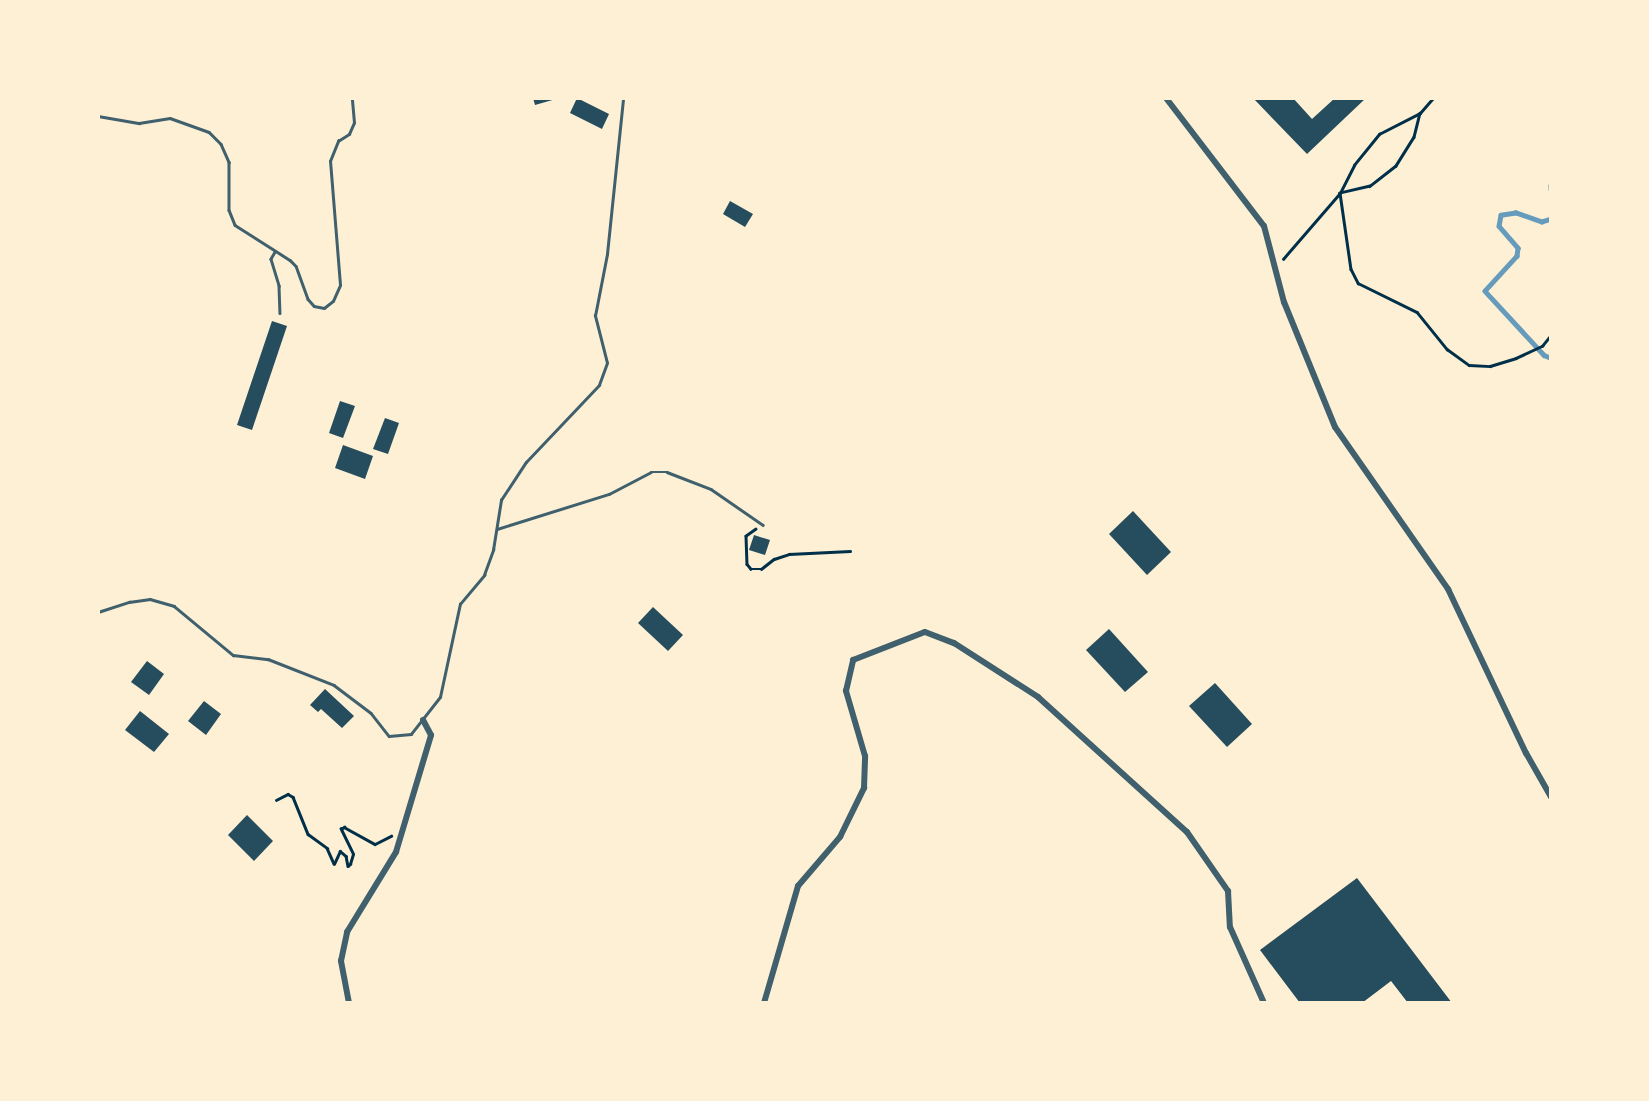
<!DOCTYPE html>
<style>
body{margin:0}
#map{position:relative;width:1649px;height:1101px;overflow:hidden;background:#fdf0d5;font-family:Lora,serif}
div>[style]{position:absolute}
.stream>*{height:4.5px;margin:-2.25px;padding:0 2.25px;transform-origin:2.25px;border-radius:2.25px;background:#669bbc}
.building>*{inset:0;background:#264d5e}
.path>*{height:2.5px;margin:-1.25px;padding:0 1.25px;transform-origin:1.25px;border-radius:1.25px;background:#003049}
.service>*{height:2.5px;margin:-1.25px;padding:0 1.25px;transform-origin:1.25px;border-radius:1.25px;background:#3f606c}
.minor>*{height:6px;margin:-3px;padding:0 3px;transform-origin:3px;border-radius:3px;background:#3f606c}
span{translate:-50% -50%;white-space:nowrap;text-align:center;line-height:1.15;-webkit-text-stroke:6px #fdf0d5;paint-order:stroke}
.frame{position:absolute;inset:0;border:100px solid #fdf0d5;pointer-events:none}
</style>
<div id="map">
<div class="stream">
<div style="left:1551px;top:185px;width:4px;rotate:90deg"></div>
<div style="left:1551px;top:219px;width:9px;rotate:162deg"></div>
<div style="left:1542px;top:222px;width:28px;rotate:-161deg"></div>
<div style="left:1516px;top:213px;width:15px;rotate:172deg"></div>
<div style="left:1501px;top:215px;width:11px;rotate:100deg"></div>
<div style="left:1499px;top:226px;width:29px;rotate:49deg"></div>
<div style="left:1518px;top:248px;width:8px;rotate:97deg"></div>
<div style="left:1517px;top:256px;width:47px;rotate:132.4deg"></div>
<div style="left:1485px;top:291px;width:87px;rotate:47.3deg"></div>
<div style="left:1544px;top:355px;width:8px;rotate:23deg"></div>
</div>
<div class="building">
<div style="clip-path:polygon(533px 98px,556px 98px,556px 99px,535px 105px)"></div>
<div style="clip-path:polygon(577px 98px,609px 114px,602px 129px,570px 113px)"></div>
<div style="clip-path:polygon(1253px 98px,1293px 98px,1312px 119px,1335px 98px,1366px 98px,1307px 154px)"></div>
<div style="clip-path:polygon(730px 201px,753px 214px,745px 227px,723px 214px)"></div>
<div style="clip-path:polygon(272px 321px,287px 326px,252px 430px,237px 425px)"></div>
<div style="clip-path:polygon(340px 401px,355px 406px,343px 438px,329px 433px)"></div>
<div style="clip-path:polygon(385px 418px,399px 423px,388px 454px,373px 449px)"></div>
<div style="clip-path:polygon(343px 445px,373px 456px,365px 479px,335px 468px)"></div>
<div style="clip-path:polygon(1133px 511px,1171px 552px,1147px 575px,1109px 534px)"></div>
<div style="clip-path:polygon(754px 535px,770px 540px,765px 555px,749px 550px)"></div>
<div style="clip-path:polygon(653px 607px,683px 635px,668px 651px,638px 623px)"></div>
<div style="clip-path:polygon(1109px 629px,1148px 672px,1125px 692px,1086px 650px)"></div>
<div style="clip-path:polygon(147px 661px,164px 674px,149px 695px,131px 682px)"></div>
<div style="clip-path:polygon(1215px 683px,1252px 724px,1227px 747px,1189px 706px)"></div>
<div style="clip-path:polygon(325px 689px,354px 716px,342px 728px,321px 709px,318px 712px,310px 705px)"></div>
<div style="clip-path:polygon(204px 701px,221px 714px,206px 735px,188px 721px)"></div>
<div style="clip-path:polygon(140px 711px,169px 734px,154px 752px,125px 730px)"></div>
<div style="clip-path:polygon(247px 815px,273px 841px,254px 861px,228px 835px)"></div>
<div style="clip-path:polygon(1357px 878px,1452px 1003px,1408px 1003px,1391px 981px,1362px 1003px,1300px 1003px,1260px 950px)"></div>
</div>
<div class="path">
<div style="left:1420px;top:113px;width:25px;rotate:104deg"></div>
<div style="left:1414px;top:137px;width:34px;rotate:122deg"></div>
<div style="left:1396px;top:166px;width:33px;rotate:142deg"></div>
<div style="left:1370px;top:186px;width:31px;rotate:167deg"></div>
<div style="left:1340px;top:193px;width:77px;rotate:81.8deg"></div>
<div style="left:1351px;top:269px;width:16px;rotate:63deg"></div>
<div style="left:1358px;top:283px;width:66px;rotate:26.2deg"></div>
<div style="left:1417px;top:312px;width:48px;rotate:51deg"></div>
<div style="left:1447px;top:349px;width:27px;rotate:36deg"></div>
<div style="left:1469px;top:365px;width:21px;rotate:3deg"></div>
<div style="left:1490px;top:366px;width:27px;rotate:-17deg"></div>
<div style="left:1516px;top:358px;width:29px;rotate:-25deg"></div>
<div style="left:1542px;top:346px;width:14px;rotate:-51deg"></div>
<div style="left:1283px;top:259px;width:87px;rotate:-49.2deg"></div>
<div style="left:1340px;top:193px;width:31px;rotate:-63deg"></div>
<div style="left:1354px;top:165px;width:40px;rotate:-51deg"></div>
<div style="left:1379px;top:134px;width:46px;rotate:-27.1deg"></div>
<div style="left:1420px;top:113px;width:20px;rotate:-49deg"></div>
<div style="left:756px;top:529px;width:12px;rotate:145deg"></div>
<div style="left:746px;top:536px;width:28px;rotate:88deg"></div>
<div style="left:747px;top:564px;width:6px;rotate:51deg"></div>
<div style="left:751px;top:569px;width:10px"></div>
<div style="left:761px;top:569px;width:16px;rotate:-38deg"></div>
<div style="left:774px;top:559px;width:16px;rotate:-18deg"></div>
<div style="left:789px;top:554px;width:61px;rotate:-2.8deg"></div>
<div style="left:276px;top:800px;width:13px;rotate:-27deg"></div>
<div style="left:288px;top:794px;width:6px;rotate:31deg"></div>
<div style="left:293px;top:797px;width:40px;rotate:68deg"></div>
<div style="left:308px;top:834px;width:24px;rotate:36deg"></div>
<div style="left:327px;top:848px;width:17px;rotate:66deg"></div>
<div style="left:334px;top:864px;width:14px;rotate:-65deg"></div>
<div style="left:340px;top:851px;width:8px;rotate:40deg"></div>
<div style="left:346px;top:856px;width:10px;rotate:79deg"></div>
<div style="left:348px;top:866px;width:3px;rotate:-45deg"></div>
<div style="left:350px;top:864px;width:10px;rotate:-73deg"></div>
<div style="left:353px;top:854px;width:28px;rotate:-116deg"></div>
<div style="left:341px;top:829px;width:4px;rotate:-34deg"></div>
<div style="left:344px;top:827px;width:35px;rotate:29deg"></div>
<div style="left:375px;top:844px;width:18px;rotate:-27deg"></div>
</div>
<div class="service">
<div style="left:98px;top:116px;width:42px;rotate:9.7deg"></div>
<div style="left:139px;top:123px;width:31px;rotate:-9deg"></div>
<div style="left:170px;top:118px;width:41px;rotate:19.7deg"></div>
<div style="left:209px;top:132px;width:17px;rotate:45deg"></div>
<div style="left:221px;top:144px;width:20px;rotate:66deg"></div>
<div style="left:229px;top:162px;width:48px;rotate:90deg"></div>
<div style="left:229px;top:210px;width:16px;rotate:68deg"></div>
<div style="left:235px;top:225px;width:65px;rotate:32.5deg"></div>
<div style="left:290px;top:260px;width:8px;rotate:45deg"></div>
<div style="left:296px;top:266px;width:35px;rotate:70deg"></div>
<div style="left:308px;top:299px;width:9px;rotate:49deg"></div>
<div style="left:314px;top:306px;width:10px;rotate:11deg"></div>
<div style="left:324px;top:308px;width:11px;rotate:-38deg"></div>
<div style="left:333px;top:301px;width:17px;rotate:-66deg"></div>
<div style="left:340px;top:285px;width:124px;rotate:-94.6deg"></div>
<div style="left:330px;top:161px;width:22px;rotate:-68deg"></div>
<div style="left:338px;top:141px;width:13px;rotate:-32deg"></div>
<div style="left:349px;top:134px;width:12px;rotate:-66deg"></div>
<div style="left:354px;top:123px;width:25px;rotate:-95deg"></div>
<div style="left:275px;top:252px;width:8px;rotate:120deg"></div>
<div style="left:271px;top:259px;width:28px;rotate:73deg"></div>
<div style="left:279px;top:286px;width:27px;rotate:88deg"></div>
<div style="left:497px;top:529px;width:117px;rotate:-17.4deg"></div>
<div style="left:609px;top:494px;width:47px;rotate:-27.6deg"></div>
<div style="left:651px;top:472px;width:16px"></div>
<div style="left:667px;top:472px;width:47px;rotate:21.1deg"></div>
<div style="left:711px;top:489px;width:63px;rotate:34.7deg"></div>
<div style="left:98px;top:612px;width:33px;rotate:-18deg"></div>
<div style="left:129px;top:602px;width:21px;rotate:-8deg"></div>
<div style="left:150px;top:599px;width:25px;rotate:16deg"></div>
<div style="left:174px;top:606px;width:77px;rotate:39.7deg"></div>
<div style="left:233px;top:655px;width:35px;rotate:7deg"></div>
<div style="left:268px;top:659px;width:71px;rotate:21.5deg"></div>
<div style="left:334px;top:685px;width:46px;rotate:37.1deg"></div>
<div style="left:371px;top:713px;width:29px;rotate:52deg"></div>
<div style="left:389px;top:736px;width:22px;rotate:-5deg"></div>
<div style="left:411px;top:734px;width:47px;rotate:-51.9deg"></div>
<div style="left:440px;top:697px;width:95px;rotate:-77.9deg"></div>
<div style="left:460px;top:604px;width:38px;rotate:-50deg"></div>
<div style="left:484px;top:575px;width:27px;rotate:-70deg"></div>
<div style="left:493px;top:550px;width:51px;rotate:-80.9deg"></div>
<div style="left:501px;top:500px;width:45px;rotate:-56.7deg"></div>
<div style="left:526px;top:462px;width:106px;rotate:-46.5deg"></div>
<div style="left:599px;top:385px;width:23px;rotate:-70deg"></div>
<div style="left:607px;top:363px;width:49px;rotate:-104.3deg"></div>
<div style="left:595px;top:316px;width:63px;rotate:-79deg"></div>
<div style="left:607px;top:254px;width:157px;rotate:-84.1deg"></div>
</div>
<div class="minor">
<div style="left:1166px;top:98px;width:161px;rotate:52.6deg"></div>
<div style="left:1264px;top:226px;width:79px;rotate:75.3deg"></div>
<div style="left:1284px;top:302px;width:135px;rotate:67.8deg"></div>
<div style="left:1335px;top:427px;width:198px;rotate:55.1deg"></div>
<div style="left:1448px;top:589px;width:182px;rotate:64.6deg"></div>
<div style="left:1526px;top:753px;width:51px;rotate:60.4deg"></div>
<div style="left:349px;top:1003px;width:43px;rotate:-100.8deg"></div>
<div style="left:341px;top:961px;width:30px;rotate:-78deg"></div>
<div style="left:347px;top:932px;width:94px;rotate:-58.5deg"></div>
<div style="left:396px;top:852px;width:122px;rotate:-73.3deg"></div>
<div style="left:431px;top:735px;width:17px;rotate:-118deg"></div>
<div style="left:764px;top:1003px;width:122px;rotate:-73.8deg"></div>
<div style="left:798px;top:886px;width:65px;rotate:-49.4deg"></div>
<div style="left:840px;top:837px;width:55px;rotate:-63.9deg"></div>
<div style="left:864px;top:788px;width:32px;rotate:-88deg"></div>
<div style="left:865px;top:756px;width:68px;rotate:-106.3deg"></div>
<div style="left:846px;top:691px;width:32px;rotate:-77deg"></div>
<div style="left:853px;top:660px;width:77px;rotate:-21.3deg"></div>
<div style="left:925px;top:632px;width:31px;rotate:21deg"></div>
<div style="left:954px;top:643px;width:100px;rotate:32.7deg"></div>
<div style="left:1038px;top:697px;width:201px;rotate:42.2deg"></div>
<div style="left:1187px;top:832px;width:72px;rotate:55.2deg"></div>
<div style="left:1228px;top:891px;width:36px;rotate:87deg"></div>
<div style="left:1230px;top:927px;width:83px;rotate:65.9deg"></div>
</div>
<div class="frame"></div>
</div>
